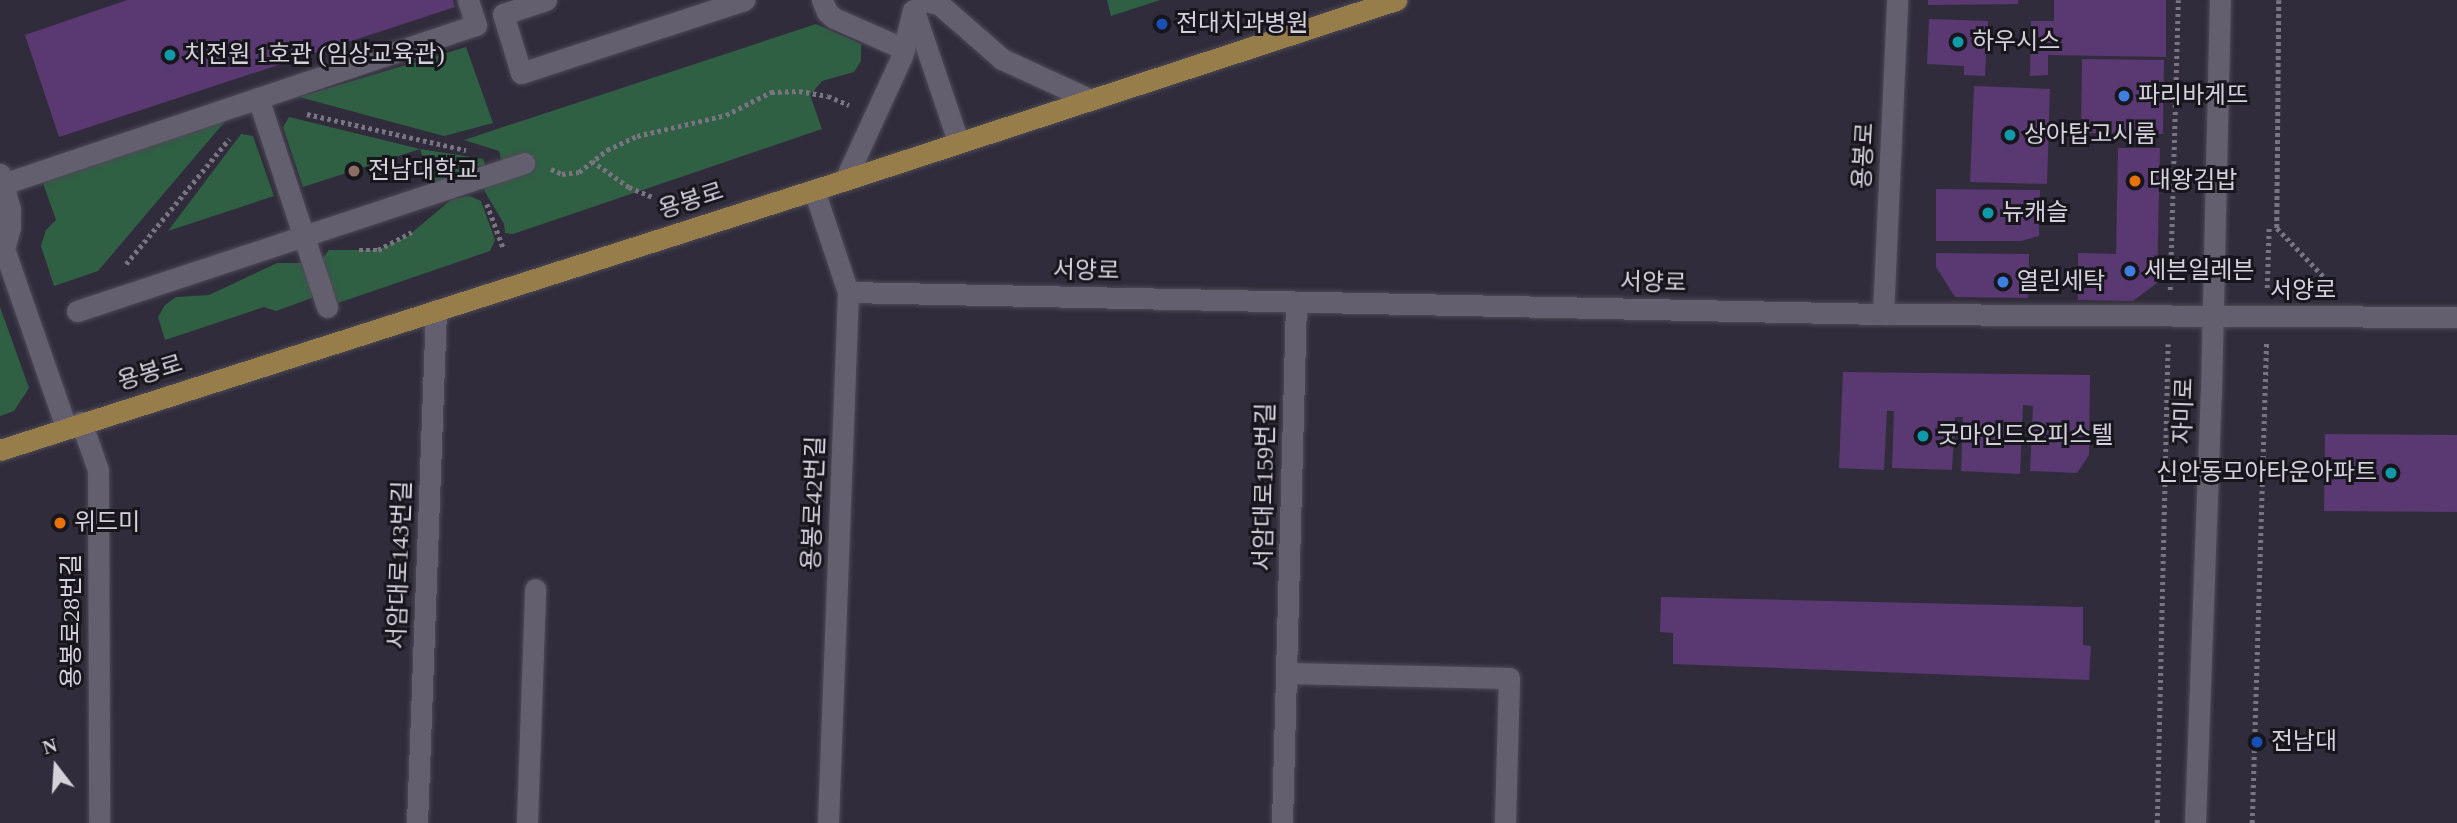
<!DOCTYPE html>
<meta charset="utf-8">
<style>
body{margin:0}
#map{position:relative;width:2457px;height:823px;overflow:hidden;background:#312c3b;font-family:"Times New Roman","Noto Sans KR",serif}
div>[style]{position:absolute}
.green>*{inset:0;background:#2f6044}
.building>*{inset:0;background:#5a3872}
.path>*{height:4.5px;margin-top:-2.25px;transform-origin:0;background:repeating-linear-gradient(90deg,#787480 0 3.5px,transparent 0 7px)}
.roads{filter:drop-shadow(0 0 2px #4d4a56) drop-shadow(0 0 2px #4d4a56)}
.minor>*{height:21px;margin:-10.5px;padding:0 10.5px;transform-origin:10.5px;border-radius:10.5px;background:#645f6f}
.major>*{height:21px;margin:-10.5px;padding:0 10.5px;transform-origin:10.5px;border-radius:10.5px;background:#977d4a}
.dots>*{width:19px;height:19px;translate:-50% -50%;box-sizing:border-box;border:4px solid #18161d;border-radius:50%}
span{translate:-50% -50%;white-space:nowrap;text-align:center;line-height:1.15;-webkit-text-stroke:6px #18161d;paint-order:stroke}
.poi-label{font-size:24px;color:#d4d1da}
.left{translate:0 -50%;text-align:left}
.right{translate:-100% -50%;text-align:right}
.street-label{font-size:24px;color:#d4d1da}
.north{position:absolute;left:21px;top:732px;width:70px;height:70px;-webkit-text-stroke:5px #18161d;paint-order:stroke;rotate:343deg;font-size:19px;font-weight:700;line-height:28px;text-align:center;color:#d4d1da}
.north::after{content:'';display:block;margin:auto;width:24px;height:32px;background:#d4d1da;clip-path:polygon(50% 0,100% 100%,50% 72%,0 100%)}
</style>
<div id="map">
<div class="green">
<div style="clip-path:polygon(1107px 0,1160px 0,1111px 16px)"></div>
<div style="clip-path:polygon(816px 24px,861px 44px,861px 61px,854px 72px,822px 81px,810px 95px,822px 129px,513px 234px,505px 233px,504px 224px,484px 190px,483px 183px,506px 175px,499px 151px,464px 140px)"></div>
<div style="clip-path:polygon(466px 47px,493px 123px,444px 136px,299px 97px)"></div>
<div style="clip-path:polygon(289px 117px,420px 149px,483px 159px,488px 171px,434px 189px,420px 149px,303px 187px,283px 127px)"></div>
<div style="clip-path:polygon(227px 119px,98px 271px,54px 286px,41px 246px,46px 230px,56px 220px,43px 183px)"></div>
<div style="clip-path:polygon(241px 134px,253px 136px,274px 196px,168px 231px)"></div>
<div style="clip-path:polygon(470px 196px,481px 201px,495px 240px,490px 251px,338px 303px,321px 260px,329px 250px,378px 250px,408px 236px,452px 199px)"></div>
<div style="clip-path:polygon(277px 263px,302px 263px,313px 292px,312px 298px,276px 311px,264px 307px,165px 340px,158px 317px,165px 305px,176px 297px,209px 295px)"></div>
<div style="clip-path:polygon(0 307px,29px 388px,14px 411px,0 416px)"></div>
</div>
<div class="building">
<div style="clip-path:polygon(127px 0,453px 0,455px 7px,59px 137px,25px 35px)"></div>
<div style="clip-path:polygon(1928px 0,2018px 0,2018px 4px,1928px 5px)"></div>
<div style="clip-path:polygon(2054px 0,2166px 0,2166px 57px,2048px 55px,2048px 75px,2030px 76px,2031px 21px,2054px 21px)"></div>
<div style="clip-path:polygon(1929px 19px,1988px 21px,1985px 76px,1964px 75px,1964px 66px,1927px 64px)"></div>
<div style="clip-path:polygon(2082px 59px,2164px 60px,2163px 134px,2081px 133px)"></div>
<div style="clip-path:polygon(1974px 86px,2050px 89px,2047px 184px,1970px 182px)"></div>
<div style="clip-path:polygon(2118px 148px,2160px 148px,2157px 283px,2133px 301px,2078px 300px,2078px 253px,2116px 254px)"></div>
<div style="clip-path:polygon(1936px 189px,2040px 190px,2039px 236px,2021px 241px,1936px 241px)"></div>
<div style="clip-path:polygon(1936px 253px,2029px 254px,2028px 298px,1955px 297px,1936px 267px)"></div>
<div style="clip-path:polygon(1843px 372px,2090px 375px,2089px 455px,2077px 473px,2030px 471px,2033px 406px,2023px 405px,2020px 474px,1961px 471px,1963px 417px,1955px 417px,1952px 470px,1892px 468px,1894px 411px,1887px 411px,1884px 470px,1839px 468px)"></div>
<div style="clip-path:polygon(2325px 434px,2457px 435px,2457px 512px,2324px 511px)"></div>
<div style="clip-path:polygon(1661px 597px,2083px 607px,2083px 645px,2091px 646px,2089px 680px,1673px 664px,1673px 633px,1660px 632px)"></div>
</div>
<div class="path">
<div style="left:2279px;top:0;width:228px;rotate:90.5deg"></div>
<div style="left:2277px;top:228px;width:76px;rotate:46.1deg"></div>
<div style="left:307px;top:114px;width:163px;rotate:12.8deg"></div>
<div style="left:592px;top:161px;width:45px;rotate:35.1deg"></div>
<div style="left:629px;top:187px;width:25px;rotate:23deg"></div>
<div style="left:551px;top:169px;width:12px;rotate:24deg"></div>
<div style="left:562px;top:174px;width:17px;rotate:-7deg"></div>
<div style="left:579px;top:172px;width:36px;rotate:-38deg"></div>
<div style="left:607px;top:150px;width:33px;rotate:-25deg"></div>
<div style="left:637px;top:136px;width:91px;rotate:-13.3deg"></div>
<div style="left:726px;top:115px;width:51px;rotate:-27.1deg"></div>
<div style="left:771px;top:92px;width:28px;rotate:-2deg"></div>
<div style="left:799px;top:91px;width:29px;rotate:10deg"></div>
<div style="left:828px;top:96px;width:23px;rotate:23deg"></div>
<div style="left:487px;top:204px;width:46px;rotate:69.6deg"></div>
<div style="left:359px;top:250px;width:19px"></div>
<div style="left:378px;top:250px;width:38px;rotate:-28deg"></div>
<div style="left:126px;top:264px;width:162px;rotate:-50.5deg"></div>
<div style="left:2267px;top:288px;width:62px;rotate:-88.2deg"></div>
<div style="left:2170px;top:290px;width:290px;rotate:-88.4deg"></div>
<div style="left:2157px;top:823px;width:479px;rotate:-88.7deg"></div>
<div style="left:2252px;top:823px;width:481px;rotate:-88.3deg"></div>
</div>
<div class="roads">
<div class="minor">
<div style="left:546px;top:0;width:45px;rotate:162deg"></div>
<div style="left:503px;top:14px;width:62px;rotate:73deg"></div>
<div style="left:521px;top:73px;width:235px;rotate:-18.1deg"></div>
<div style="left:822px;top:0;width:13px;rotate:67deg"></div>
<div style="left:827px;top:12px;width:9px;rotate:41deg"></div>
<div style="left:834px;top:18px;width:77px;rotate:23.9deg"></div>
<div style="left:921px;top:0;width:18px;rotate:13deg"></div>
<div style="left:939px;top:4px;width:84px;rotate:41.1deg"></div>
<div style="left:1002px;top:59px;width:96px;rotate:24.7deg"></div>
<div style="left:914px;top:11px;width:137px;rotate:71.3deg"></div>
<div style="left:258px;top:98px;width:220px;rotate:71.7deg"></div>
<div style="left:0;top:174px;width:36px;rotate:74deg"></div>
<div style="left:10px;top:209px;width:18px;rotate:90deg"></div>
<div style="left:10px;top:227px;width:23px;rotate:105deg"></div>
<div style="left:4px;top:249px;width:188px;rotate:70.8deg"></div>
<div style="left:845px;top:180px;width:136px;rotate:-65.3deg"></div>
<div style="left:902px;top:56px;width:47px;rotate:-76.6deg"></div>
<div style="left:3px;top:184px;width:499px;rotate:-18.6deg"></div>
<div style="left:476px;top:25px;width:26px;rotate:-108deg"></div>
<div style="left:814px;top:190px;width:108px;rotate:71.6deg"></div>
<div style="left:848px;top:292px;width:531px;rotate:92.16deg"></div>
<div style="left:848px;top:292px;width:1035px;rotate:1.22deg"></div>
<div style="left:1883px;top:314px;width:574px;rotate:0.3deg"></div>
<div style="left:77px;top:311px;width:471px;rotate:-18.3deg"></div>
<div style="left:1883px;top:314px;width:314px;rotate:-87.4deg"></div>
<div style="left:81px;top:422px;width:51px;rotate:70.5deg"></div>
<div style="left:98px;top:470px;width:353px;rotate:89.8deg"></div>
<div style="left:1287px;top:673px;width:222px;rotate:1.3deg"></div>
<div style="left:1509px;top:678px;width:145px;rotate:91.6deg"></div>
<div style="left:417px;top:823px;width:513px;rotate:-87.88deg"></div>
<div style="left:527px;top:823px;width:234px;rotate:-88deg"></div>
<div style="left:1282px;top:823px;width:521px;rotate:-88.46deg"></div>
<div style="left:2195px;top:823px;width:430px;rotate:-87.9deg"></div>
<div style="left:2211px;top:393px;width:393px;rotate:-88.7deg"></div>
</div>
<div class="major">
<div style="left:0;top:450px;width:887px;rotate:-17.72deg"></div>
<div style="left:845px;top:180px;width:580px;rotate:-18.09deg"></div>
</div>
</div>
<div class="dots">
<div style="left:1162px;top:24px;background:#1a4fb4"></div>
<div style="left:1958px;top:42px;background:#0f9aa8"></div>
<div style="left:170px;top:55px;background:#0f9aa8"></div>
<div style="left:2124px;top:96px;background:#3f7fe0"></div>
<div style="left:2010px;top:135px;background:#0f9aa8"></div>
<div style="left:354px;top:171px;background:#8d6e63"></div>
<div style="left:2135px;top:181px;background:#e8710a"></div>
<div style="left:1988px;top:213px;background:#0f9aa8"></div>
<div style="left:2130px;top:271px;background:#3f7fe0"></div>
<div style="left:2003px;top:282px;background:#3f7fe0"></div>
<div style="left:1923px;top:436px;background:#0f9aa8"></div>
<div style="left:2391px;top:473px;background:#0f9aa8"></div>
<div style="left:60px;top:523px;background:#e8710a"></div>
<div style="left:2257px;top:742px;background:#1a4fb4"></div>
</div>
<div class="poi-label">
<span class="left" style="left:1176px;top:24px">전대치과병원</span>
<span class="left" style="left:1972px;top:42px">하우시스</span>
<span class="left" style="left:184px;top:55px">치전원 1호관 (임상교육관)</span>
<span class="left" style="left:2138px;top:96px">파리바게뜨</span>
<span class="left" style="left:2024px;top:135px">상아탑고시룸</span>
<span class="left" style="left:368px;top:171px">전남대학교</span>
<span class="left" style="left:2149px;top:181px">대왕김밥</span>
<span class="left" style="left:2002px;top:213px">뉴캐슬</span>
<span class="left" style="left:2144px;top:271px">세븐일레븐</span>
<span class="left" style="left:2017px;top:282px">열린세탁</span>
<span class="left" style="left:1937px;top:436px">굿마인드오피스텔</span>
<span class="right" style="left:2377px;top:473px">신안동모아타운아파트</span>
<span class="left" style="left:74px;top:523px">위드미</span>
<span class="left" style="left:2271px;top:742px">전남대</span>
</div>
<div class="street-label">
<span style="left:1864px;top:156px;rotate:-87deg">용봉로</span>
<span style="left:691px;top:201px;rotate:-18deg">용봉로</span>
<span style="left:1086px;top:271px;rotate:1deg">서양로</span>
<span style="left:1653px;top:283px;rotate:1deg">서양로</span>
<span style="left:2303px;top:291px">서양로</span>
<span style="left:150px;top:373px;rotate:-17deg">용봉로</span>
<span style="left:2184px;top:411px;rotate:-88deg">자미로</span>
<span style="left:1265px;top:487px;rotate:-89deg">서암대로159번길</span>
<span style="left:814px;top:503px;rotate:-88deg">용봉로42번길</span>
<span style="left:400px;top:565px;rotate:-88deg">서암대로143번길</span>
<span style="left:72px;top:621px;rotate:-90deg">용봉로28번길</span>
</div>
<div class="north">N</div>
</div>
